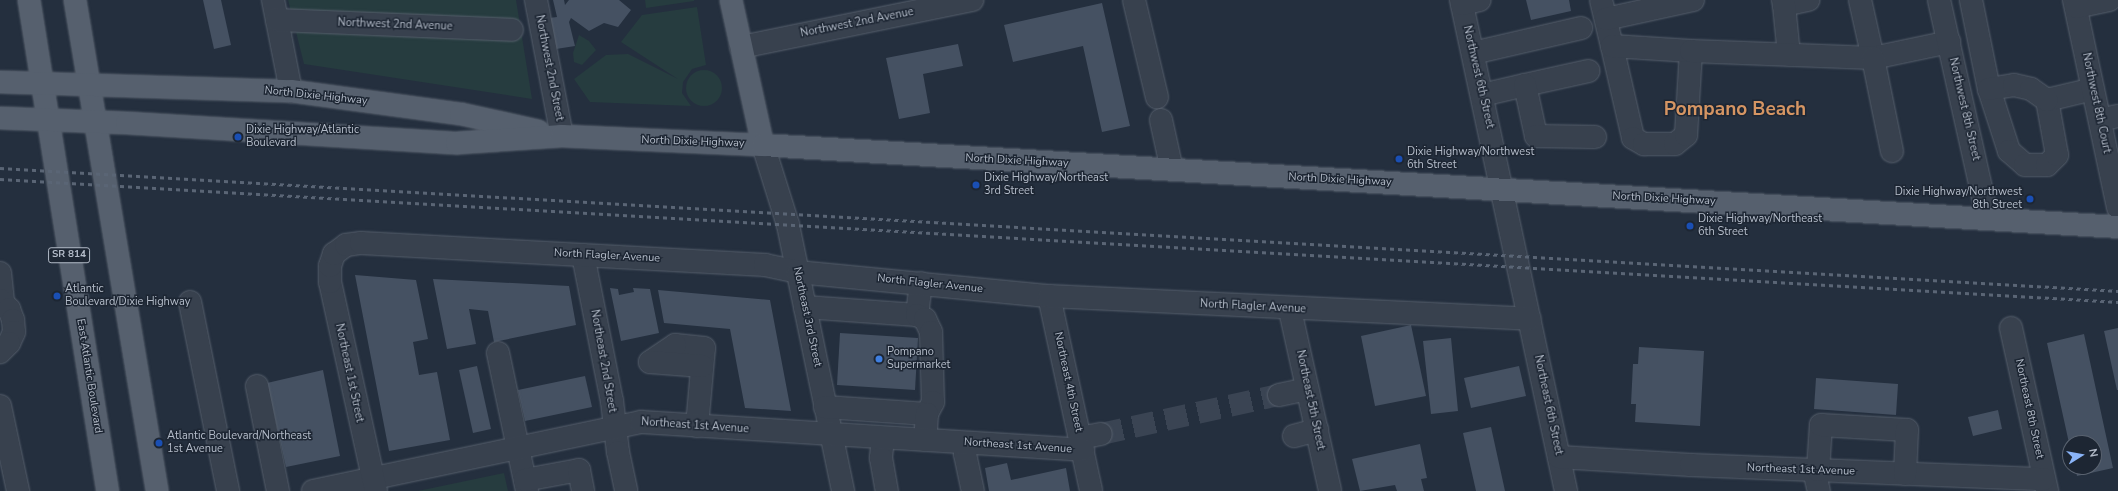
<!DOCTYPE html>
<style>
body{margin:0}
#map{position:relative;width:2118px;height:491px;overflow:hidden;background:#242f3e;font-family:"Nunito Sans",sans-serif}
div>[style]{position:absolute}
.green>*{inset:0;background:#263c3f}
.round{border-radius:50%}
.building>*{inset:0;background:#455162}
.minor-tunnel>*{height:22px;margin-top:-11px;transform-origin:0;background:repeating-linear-gradient(90deg,#3a4453 0 22px,transparent 0 33px)}
.roads{filter:drop-shadow(0 0 1px #565f6c) drop-shadow(0 0 1px #565f6c)}
.minor>*{height:22px;margin:-11px;padding:0 11px;transform-origin:11px;border-radius:11px;background:#38414e}
.major>*{height:22px;margin:-11px;padding:0 11px;transform-origin:11px;border-radius:11px;background:#56606e}
.rail>*{height:3px;margin-top:-1.5px;transform-origin:0;background:repeating-linear-gradient(90deg,#5a6575 0 4px,transparent 0 8px)}
.dots>*{width:11px;height:11px;translate:-50% -50%;box-sizing:border-box;border:2px solid #1d2633;border-radius:50%}
span{translate:-50% -50%;white-space:nowrap;text-align:center;line-height:1.15;-webkit-text-stroke:3px #1d2633;paint-order:stroke}
.shield-label span{padding:1px 3px;background:#1d2633;border:1px solid;border-radius:3px;-webkit-text-stroke-width:0}
.shield-label{font-size:10px;color:#b4bcc9;font-weight:700}
.street-label{font-size:11px;color:#b4bcc9}
.poi-label{font-size:11px;color:#b4bcc9}
.left{translate:0 -50%;text-align:left}
.right{translate:-100% -50%;text-align:right}
.town-label{font-size:19px;color:#d59563;font-weight:700}
.north{position:absolute;left:2062px;top:435px;width:40px;height:40px;box-sizing:border-box;background:#1d2633;border:1px solid #59626f;border-radius:50%;rotate:79deg;font-size:11px;font-weight:700;line-height:16px;text-align:center;color:#b4bcc9}
.north::after{content:'';display:block;margin:auto;width:14px;height:18px;background:#8ab4f8;clip-path:polygon(50% 0,100% 100%,50% 72%,0 100%)}
</style>
<div id="map">
<div class="green">
<div style="clip-path:polygon(288px 0,516px 0,532px 99px,304px 64px)"></div>
<div style="clip-path:polygon(645px 0,694px 0,694px 1px,646px 8px)"></div>
<div style="clip-path:polygon(697px 7px,706px 65px,692px 69px,683px 82px,682px 93px,691px 106px,590px 102px,574px 79px,606px 55px,628px 54px,678px 79px,621px 42px,642px 15px)"></div>
<div style="clip-path:polygon(579px 35px,589px 41px,596px 50px,582px 65px,574px 62px,573px 53px)"></div>
<div class="round" style="left:686px;top:70px;width:36px;height:36px"></div>
<div style="clip-path:polygon(504px 473px,508px 491px,418px 491px)"></div>
</div>
<div class="building">
<div style="clip-path:polygon(203px 0,221px 0,231px 45px,214px 49px)"></div>
<div style="clip-path:polygon(553px 0,564px 0,565px 5px,569px 0,619px 0,631px 10px,618px 27px,604px 23px,589px 31px,571px 18px,569px 22px,575px 46px,556px 49px,549px 18px,557px 17px)"></div>
<div style="clip-path:polygon(1526px 0,1569px 0,1571px 11px,1531px 20px)"></div>
<div style="clip-path:polygon(1102px 3px,1130px 126px,1102px 132px,1083px 46px,1013px 62px,1004px 25px)"></div>
<div style="clip-path:polygon(958px 44px,963px 66px,923px 74px,930px 113px,899px 119px,886px 58px)"></div>
<div style="clip-path:polygon(355px 275px,416px 280px,428px 339px,413px 342px,419px 375px,437px 372px,450px 440px,389px 451px)"></div>
<div style="clip-path:polygon(433px 279px,569px 286px,576px 325px,494px 342px,488px 311px,469px 309px,476px 344px,447px 349px)"></div>
<div style="clip-path:polygon(610px 288px,618px 289px,619px 295px,634px 292px,633px 288px,650px 289px,659px 333px,621px 341px)"></div>
<div style="clip-path:polygon(658px 290px,770px 300px,791px 411px,745px 408px,730px 329px,664px 323px)"></div>
<div style="clip-path:polygon(1411px 325px,1426px 396px,1375px 406px,1361px 336px)"></div>
<div style="clip-path:polygon(2118px 328px,2118px 390px,2117px 390px,2104px 331px)"></div>
<div style="clip-path:polygon(840px 333px,918px 338px,915px 390px,837px 385px)"></div>
<div style="clip-path:polygon(2084px 334px,2113px 468px,2077px 476px,2075px 467px,2094px 467px,2094px 443px,2069px 443px,2047px 343px)"></div>
<div style="clip-path:polygon(1451px 338px,1458px 411px,1431px 414px,1423px 341px)"></div>
<div style="clip-path:polygon(1639px 347px,1704px 351px,1700px 426px,1635px 422px,1636px 404px,1631px 404px,1633px 364px,1638px 364px)"></div>
<div style="clip-path:polygon(477px 366px,491px 429px,473px 433px,459px 370px)"></div>
<div style="clip-path:polygon(1519px 366px,1526px 396px,1471px 408px,1464px 378px)"></div>
<div style="clip-path:polygon(323px 370px,340px 456px,286px 467px,267px 383px)"></div>
<div style="clip-path:polygon(585px 376px,592px 407px,525px 421px,518px 390px)"></div>
<div style="clip-path:polygon(1816px 378px,1898px 384px,1896px 415px,1814px 409px)"></div>
<div style="clip-path:polygon(1998px 410px,2002px 429px,1973px 436px,1968px 417px)"></div>
<div style="clip-path:polygon(1491px 427px,1505px 491px,1476px 491px,1463px 433px)"></div>
<div style="clip-path:polygon(1420px 444px,1427px 478px,1421px 479px,1424px 491px,1397px 491px,1395px 485px,1360px 491px,1352px 459px)"></div>
<div style="clip-path:polygon(1007px 463px,1011px 480px,1066px 468px,1070px 491px,989px 491px,985px 468px)"></div>
</div>
<div class="minor-tunnel">
<div style="left:1101px;top:434px;width:182px;rotate:-12.4deg"></div>
</div>
<div class="roads">
<div class="minor">
<div style="left:273px;top:0;width:93px;rotate:78.8deg"></div>
<div style="left:536px;top:0;width:138px;rotate:79.2deg"></div>
<div style="left:1134px;top:0;width:100px;rotate:76.7deg"></div>
<div style="left:1461px;top:0;width:502px;rotate:77.93deg"></div>
<div style="left:1601px;top:0;width:47px;rotate:76.6deg"></div>
<div style="left:1612px;top:46px;width:94px;rotate:77.1deg"></div>
<div style="left:1633px;top:138px;width:13px;rotate:29deg"></div>
<div style="left:1644px;top:144px;width:31px"></div>
<div style="left:1675px;top:144px;width:14px;rotate:-39deg"></div>
<div style="left:1686px;top:135px;width:84px;rotate:-86.6deg"></div>
<div style="left:1691px;top:51px;width:79px;rotate:-176.4deg"></div>
<div style="left:1783px;top:0;width:5px;rotate:79deg"></div>
<div style="left:1784px;top:5px;width:25px;rotate:-12deg"></div>
<div style="left:1860px;top:0;width:59px;rotate:77.4deg"></div>
<div style="left:1873px;top:58px;width:78px;rotate:-11.9deg"></div>
<div style="left:1939px;top:0;width:224px;rotate:77.4deg"></div>
<div style="left:1971px;top:0;width:91px;rotate:78.6deg"></div>
<div style="left:1989px;top:89px;width:65px;rotate:72.1deg"></div>
<div style="left:2009px;top:151px;width:21px;rotate:41deg"></div>
<div style="left:2025px;top:165px;width:22px"></div>
<div style="left:2047px;top:165px;width:14px;rotate:-45deg"></div>
<div style="left:2057px;top:155px;width:56px;rotate:-100.3deg"></div>
<div style="left:2047px;top:100px;width:47px;rotate:-13.4deg"></div>
<div style="left:2074px;top:0;width:212px;rotate:78deg"></div>
<div style="left:1462px;top:4px;width:18px;rotate:-13deg"></div>
<div style="left:1784px;top:5px;width:50px;rotate:84.3deg"></div>
<div style="left:2076px;top:7px;width:34px;rotate:-12deg"></div>
<div style="left:1606px;top:19px;width:89px;rotate:-12.3deg"></div>
<div style="left:277px;top:20px;width:235px;rotate:2.4deg"></div>
<div style="left:741px;top:47px;width:236px;rotate:-11.5deg"></div>
<div style="left:1691px;top:51px;width:182px;rotate:2.2deg"></div>
<div style="left:1873px;top:58px;width:95px;rotate:78.5deg"></div>
<div style="left:1473px;top:53px;width:111px;rotate:-13deg"></div>
<div style="left:1525px;top:85px;width:65px;rotate:-12.5deg"></div>
<div style="left:1989px;top:89px;width:25px;rotate:-9deg"></div>
<div style="left:2014px;top:85px;width:17px;rotate:13deg"></div>
<div style="left:2031px;top:89px;width:19px;rotate:35deg"></div>
<div style="left:1482px;top:95px;width:44px;rotate:-13.1deg"></div>
<div style="left:1525px;top:85px;width:52px;rotate:77.8deg"></div>
<div style="left:1536px;top:136px;width:59px;rotate:1deg"></div>
<div style="left:1161px;top:120px;width:51px;rotate:77.6deg"></div>
<div style="left:2100px;top:120px;width:18px;rotate:-13deg"></div>
<div style="left:763px;top:145px;width:84px;rotate:72.6deg"></div>
<div style="left:788px;top:225px;width:272px;rotate:78.3deg"></div>
<div style="left:583px;top:255px;width:149px;rotate:78.8deg"></div>
<div style="left:612px;top:401px;width:51px;rotate:83.3deg"></div>
<div style="left:618px;top:452px;width:40px;rotate:78deg"></div>
<div style="left:0;top:273px;width:30px;rotate:84deg"></div>
<div style="left:1049px;top:296px;width:199px;rotate:77.8deg"></div>
<div style="left:0;top:300px;width:13px;rotate:45deg"></div>
<div style="left:9px;top:309px;width:12px;rotate:70deg"></div>
<div style="left:13px;top:320px;width:12px;rotate:85deg"></div>
<div style="left:14px;top:332px;width:12px;rotate:114deg"></div>
<div style="left:9px;top:343px;width:13px;rotate:135deg"></div>
<div style="left:190px;top:302px;width:193px;rotate:78.6deg"></div>
<div style="left:805px;top:307px;width:112px;rotate:4.1deg"></div>
<div style="left:917px;top:315px;width:32px;rotate:-83deg"></div>
<div style="left:1290px;top:310px;width:185px;rotate:77.5deg"></div>
<div style="left:917px;top:315px;width:9px;rotate:27deg"></div>
<div style="left:925px;top:319px;width:14px;rotate:65deg"></div>
<div style="left:931px;top:332px;width:70px;rotate:88.4deg"></div>
<div style="left:933px;top:402px;width:13px;rotate:117deg"></div>
<div style="left:2011px;top:328px;width:167px;rotate:77.5deg"></div>
<div style="left:498px;top:353px;width:141px;rotate:78.1deg"></div>
<div style="left:257px;top:386px;width:107px;rotate:78.7deg"></div>
<div style="left:1279px;top:395px;width:29px;rotate:-12deg"></div>
<div style="left:0;top:406px;width:87px;rotate:78deg"></div>
<div style="left:825px;top:407px;width:102px;rotate:3.9deg"></div>
<div style="left:927px;top:414px;width:26px;rotate:94deg"></div>
<div style="left:697px;top:426px;width:78px;rotate:-84.9deg"></div>
<div style="left:704px;top:348px;width:29px;rotate:-174deg"></div>
<div style="left:675px;top:345px;width:30px;rotate:146deg"></div>
<div style="left:650px;top:362px;width:52px;rotate:4.4deg"></div>
<div style="left:1294px;top:436px;width:24px;rotate:-15deg"></div>
<div style="left:883px;top:438px;width:20px;rotate:96deg"></div>
<div style="left:881px;top:458px;width:34px;rotate:80deg"></div>
<div style="left:1080px;top:438px;width:21px;rotate:-11deg"></div>
<div style="left:966px;top:443px;width:11px;rotate:95deg"></div>
<div style="left:965px;top:454px;width:38px;rotate:78deg"></div>
<div style="left:1559px;top:457px;width:132px;rotate:3.5deg"></div>
<div style="left:1691px;top:465px;width:353px;rotate:2.3deg"></div>
<div style="left:1814px;top:470px;width:22px;rotate:77deg"></div>
<div style="left:1818px;top:470px;width:45px;rotate:-86.2deg"></div>
<div style="left:1821px;top:425px;width:86px;rotate:3.3deg"></div>
<div style="left:1907px;top:430px;width:44px;rotate:92.6deg"></div>
<div style="left:525px;top:480px;width:55px;rotate:-10.5deg"></div>
<div style="left:579px;top:470px;width:21px;rotate:79deg"></div>
<div style="left:313px;top:491px;width:335px;rotate:-11.9deg"></div>
<div style="left:641px;top:422px;width:443px;rotate:3.6deg"></div>
<div style="left:376px;top:491px;width:214px;rotate:-102.4deg"></div>
<div style="left:330px;top:282px;width:16px;rotate:-90deg"></div>
<div style="left:330px;top:266px;width:13px;rotate:-72deg"></div>
<div style="left:334px;top:254px;width:15px;rotate:-37deg"></div>
<div style="left:346px;top:245px;width:15px;rotate:-8deg"></div>
<div style="left:361px;top:243px;width:405px;rotate:3.1deg"></div>
<div style="left:765px;top:265px;width:34px;rotate:12deg"></div>
<div style="left:798px;top:272px;width:252px;rotate:5.5deg"></div>
<div style="left:1049px;top:296px;width:481px;rotate:2.7deg"></div>
</div>
<div class="major">
<div style="left:29px;top:0;width:497px;rotate:80.9deg"></div>
<div style="left:75px;top:0;width:498px;rotate:80.5deg"></div>
<div style="left:731px;top:0;width:148px;rotate:77.6deg"></div>
<div style="left:0;top:82px;width:291px;rotate:1.8deg"></div>
<div style="left:291px;top:91px;width:172px;rotate:7.7deg"></div>
<div style="left:461px;top:114px;width:79px;rotate:12.4deg"></div>
<div style="left:0;top:118px;width:127px;rotate:2.3deg"></div>
<div style="left:127px;top:123px;width:331px;rotate:3.5deg"></div>
<div style="left:457px;top:143px;width:105px;rotate:-3.8deg"></div>
<div style="left:562px;top:136px;width:201px;rotate:2.6deg"></div>
<div style="left:763px;top:145px;width:1357px;rotate:3.46deg"></div>
</div>
</div>
<div class="rail">
<div style="left:0;top:168px;width:2122px;rotate:3.32deg"></div>
<div style="left:0;top:179px;width:2122px;rotate:3.32deg"></div>
</div>
<div class="dots">
<div style="left:238px;top:137px;background:#1a4fb4"></div>
<div style="left:1399px;top:159px;background:#1a4fb4"></div>
<div style="left:976px;top:185px;background:#1a4fb4"></div>
<div style="left:2030px;top:199px;background:#1a4fb4"></div>
<div style="left:1690px;top:226px;background:#1a4fb4"></div>
<div style="left:57px;top:296px;background:#1a4fb4"></div>
<div style="left:879px;top:359px;background:#3f7fe0"></div>
<div style="left:159px;top:443px;background:#1a4fb4"></div>
</div>
<div class="shield-label">
<span style="left:69px;top:255px">SR 814</span>
</div>
<div class="street-label">
<span style="left:857px;top:23px;rotate:-11deg">Northwest 2nd Avenue</span>
<span style="left:395px;top:25px;rotate:2deg">Northwest 2nd Avenue</span>
<span style="left:549px;top:68px;rotate:79deg">Northwest 2nd Street</span>
<span style="left:1478px;top:77px;rotate:77deg">Northwest 6th Street</span>
<span style="left:316px;top:96px;rotate:6deg">North Dixie Highway</span>
<span style="left:2096px;top:103px;rotate:78deg">Northwest 8th Court</span>
<span style="left:1964px;top:109px;rotate:77deg">Northwest 8th Street</span>
<span style="left:693px;top:142px;rotate:2deg">North Dixie Highway</span>
<span style="left:1017px;top:161px;rotate:3deg">North Dixie Highway</span>
<span style="left:1340px;top:180px;rotate:3deg">North Dixie Highway</span>
<span style="left:1664px;top:199px;rotate:3deg">North Dixie Highway</span>
<span style="left:607px;top:256px;rotate:3deg">North Flagler Avenue</span>
<span style="left:930px;top:284px;rotate:6deg">North Flagler Avenue</span>
<span style="left:1253px;top:307px;rotate:3deg">North Flagler Avenue</span>
<span style="left:807px;top:317px;rotate:78deg">Northeast 3rd Street</span>
<span style="left:603px;top:361px;rotate:80deg">Northeast 2nd Street</span>
<span style="left:349px;top:373px;rotate:78deg">Northeast 1st Street</span>
<span style="left:89px;top:376px;rotate:81deg">East Atlantic Boulevard</span>
<span style="left:1068px;top:382px;rotate:78deg">Northeast 4th Street</span>
<span style="left:1310px;top:400px;rotate:78deg">Northeast 5th Street</span>
<span style="left:1548px;top:405px;rotate:78deg">Northeast 6th Street</span>
<span style="left:2029px;top:409px;rotate:78deg">Northeast 8th Street</span>
<span style="left:695px;top:426px;rotate:4deg">Northeast 1st Avenue</span>
<span style="left:1018px;top:446px;rotate:4deg">Northeast 1st Avenue</span>
<span style="left:1801px;top:470px;rotate:2deg">Northeast 1st Avenue</span>
</div>
<div class="poi-label">
<span class="left" style="left:246px;top:137px">Dixie Highway/Atlantic<br>Boulevard</span>
<span class="left" style="left:1407px;top:159px">Dixie Highway/Northwest<br>6th Street</span>
<span class="left" style="left:984px;top:185px">Dixie Highway/Northeast<br>3rd Street</span>
<span class="right" style="left:2022px;top:199px">Dixie Highway/Northwest<br>8th Street</span>
<span class="left" style="left:1698px;top:226px">Dixie Highway/Northeast<br>6th Street</span>
<span class="left" style="left:65px;top:296px">Atlantic<br>Boulevard/Dixie Highway</span>
<span class="left" style="left:887px;top:359px">Pompano<br>Supermarket</span>
<span class="left" style="left:167px;top:443px">Atlantic Boulevard/Northeast<br>1st Avenue</span>
</div>
<div class="town-label">
<span style="left:1735px;top:110px">Pompano Beach</span>
</div>
<div class="north">N</div>
</div>
